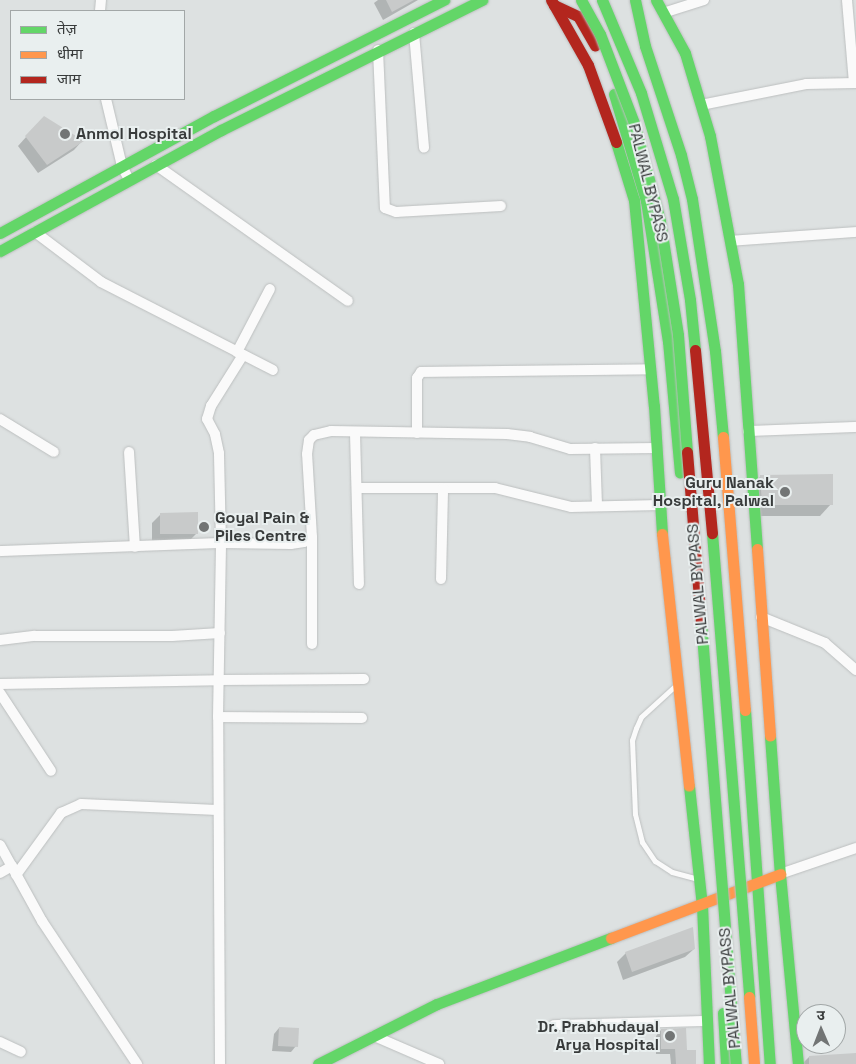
<!DOCTYPE html>
<meta charset="utf-8">
<style>
body{margin:0}
#map{position:relative;width:856px;height:1064px;overflow:hidden;background:#dde1e1;font-family:"Space Grotesk","Noto Sans Devanagari",sans-serif}
div>[style]{position:absolute}
.shadow>*{inset:0;background:#0003}
.building>*{inset:0;background:#c8caca}
.roads{filter:drop-shadow(0 0 1px #bcbfbf) drop-shadow(0 0 1px #bcbfbf)}
.lane>*{height:5px;margin:-2.5px;padding:0 2.5px;transform-origin:2.5px;border-radius:2.5px;background:#fafafa}
.street>*{height:10px;margin:-5px;padding:0 5px;transform-origin:5px;border-radius:5px;background:#fafafa}
.fast>*{height:11px;margin:-5.5px;padding:0 5.5px;transform-origin:5.5px;border-radius:5.5px;background:#63d668}
.slow>*{height:11px;margin:-5.5px;padding:0 5.5px;transform-origin:5.5px;border-radius:5.5px;background:#ff974d}
.jam>*{height:11px;margin:-5.5px;padding:0 5.5px;transform-origin:5.5px;border-radius:5.5px;background:#b3261e}
.bridges{filter:drop-shadow(0 0 1px #bcbfbf) drop-shadow(0 0 1px #bcbfbf)}
.fast-bridge>*{height:11px;margin:-5.5px;padding:0 5.5px;transform-origin:5.5px;border-radius:5.5px;background:#63d668}
.slow-bridge>*{height:11px;margin:-5.5px;padding:0 5.5px;transform-origin:5.5px;border-radius:5.5px;background:#ff974d}
.jam-bridge>*{height:11px;margin:-5.5px;padding:0 5.5px;transform-origin:5.5px;border-radius:5.5px;background:#b3261e}
.dots>*{width:14px;height:14px;translate:-50% -50%;box-sizing:border-box;border:2px solid #e9efef;border-radius:50%}
span{translate:-50% -50%;white-space:nowrap;text-align:center;line-height:1.15;-webkit-text-stroke:4px #e9efef;paint-order:stroke}
.poi-label{font-size:16px;color:#383b3b;font-weight:700}
.left{translate:0 -50%;text-align:left}
.right{translate:-100% -50%;text-align:right}
.street-label{font-size:16px;color:#383b3b}
.legend{position:absolute;left:10px;top:10px;width:175px;height:90px;box-sizing:border-box;background:#e9efef;border:1px solid #a2a7a7;margin:0;padding:6px 9px;list-style:none;font-size:15px;color:#383b3b}
.legend li{display:flex;align-items:center;gap:10px;height:25px}
.legend b{width:25px;border:1px solid #a2a7a7}
.north{position:absolute;left:796px;top:1004px;width:50px;height:50px;box-sizing:border-box;background:#e9efef;border:1px solid #a2a7a7;border-radius:50%;rotate:359deg;font-size:14px;font-weight:700;line-height:20px;text-align:center;color:#383b3b}
.north::after{content:'';display:block;margin:auto;width:18px;height:22px;background:#727575;clip-path:polygon(50% 0,100% 100%,50% 72%,0 100%)}
</style>
<div id="map">
<div class="shadow">
<div style="clip-path:polygon(378px 0,418px 0,383px 20px,374px 3px)"></div>
<div style="clip-path:polygon(36px 126px,82px 141px,74px 150px,38px 173px,18px 146px)"></div>
<div style="clip-path:polygon(761px 476px,831px 504px,820px 516px,751px 516px,749px 488px)"></div>
<div style="clip-path:polygon(161px 514px,197px 533px,188px 542px,152px 542px,152px 523px)"></div>
<div style="clip-path:polygon(694px 949px,685px 957px,623px 980px,617px 962px,626px 953px)"></div>
<div style="clip-path:polygon(279px 1028px,296px 1046px,291px 1052px,272px 1051px,274px 1034px)"></div>
<div style="clip-path:polygon(661px 1030px,695px 1064px,671px 1064px,670px 1054px,656px 1054px,656px 1036px)"></div>
<div style="clip-path:polygon(856px 1055px,856px 1064px,802px 1064px,809px 1057px)"></div>
</div>
<div class="building">
<div style="clip-path:polygon(386px 0,414px 0,392px 12px)"></div>
<div style="clip-path:polygon(44px 116px,84px 141px,47px 165px,25px 136px)"></div>
<div style="clip-path:polygon(833px 474px,833px 505px,762px 505px,760px 475px)"></div>
<div style="clip-path:polygon(198px 512px,198px 534px,160px 534px,160px 513px)"></div>
<div style="clip-path:polygon(693px 927px,695px 949px,632px 972px,625px 952px)"></div>
<div style="clip-path:polygon(279px 1027px,299px 1028px,298px 1047px,278px 1046px)"></div>
<div style="clip-path:polygon(686px 1028px,687px 1050px,696px 1050px,696px 1064px,676px 1064px,675px 1049px,661px 1049px,661px 1029px)"></div>
<div style="clip-path:polygon(856px 1053px,856px 1064px,809px 1064px,809px 1056px)"></div>
</div>
<div class="roads">
<div class="lane">
<div style="left:676px;top:685px;width:47px;rotate:137.6deg"></div>
<div style="left:641px;top:717px;width:12px;rotate:114deg"></div>
<div style="left:636px;top:728px;width:13px;rotate:108deg"></div>
<div style="left:632px;top:740px;width:74px;rotate:87.7deg"></div>
<div style="left:635px;top:814px;width:29px;rotate:76deg"></div>
<div style="left:642px;top:842px;width:23px;rotate:56deg"></div>
<div style="left:655px;top:861px;width:20px;rotate:33deg"></div>
<div style="left:672px;top:872px;width:28px;rotate:15deg"></div>
</div>
<div class="street">
<div style="left:847px;top:0;width:83px;rotate:85.2deg"></div>
<div style="left:100px;top:11px;width:11px;rotate:-85deg"></div>
<div style="left:663px;top:13px;width:43px;rotate:-17.6deg"></div>
<div style="left:414px;top:33px;width:115px;rotate:85deg"></div>
<div style="left:378px;top:50px;width:158px;rotate:87.5deg"></div>
<div style="left:385px;top:208px;width:12px;rotate:20deg"></div>
<div style="left:396px;top:212px;width:105px;rotate:-3.3deg"></div>
<div style="left:106px;top:99px;width:69px;rotate:76.6deg"></div>
<div style="left:122px;top:166px;width:16px;rotate:63deg"></div>
<div style="left:701px;top:105px;width:107px;rotate:-11.3deg"></div>
<div style="left:806px;top:84px;width:50px;rotate:-1.1deg"></div>
<div style="left:156px;top:165px;width:235px;rotate:35.3deg"></div>
<div style="left:35px;top:232px;width:83px;rotate:37.1deg"></div>
<div style="left:101px;top:282px;width:193px;rotate:27.1deg"></div>
<div style="left:730px;top:241px;width:126px;rotate:-4.1deg"></div>
<div style="left:237px;top:352px;width:71px;rotate:-62.4deg"></div>
<div style="left:0;top:419px;width:63px;rotate:31.4deg"></div>
<div style="left:748px;top:431px;width:108px;rotate:-2.1deg"></div>
<div style="left:355px;top:433px;width:151px;rotate:88.5deg"></div>
<div style="left:417px;top:433px;width:55px;rotate:-90deg"></div>
<div style="left:417px;top:378px;width:7px;rotate:-56deg"></div>
<div style="left:421px;top:372px;width:230px;rotate:-0.7deg"></div>
<div style="left:595px;top:448px;width:58px;rotate:88deg"></div>
<div style="left:129px;top:452px;width:95px;rotate:86.4deg"></div>
<div style="left:357px;top:488px;width:138px"></div>
<div style="left:495px;top:488px;width:78px;rotate:14deg"></div>
<div style="left:571px;top:507px;width:89px;rotate:-1.3deg"></div>
<div style="left:312px;top:537px;width:107px;rotate:90deg"></div>
<div style="left:0;top:551px;width:221px;rotate:-2.1deg"></div>
<div style="left:221px;top:543px;width:90px;rotate:-91.3deg"></div>
<div style="left:219px;top:453px;width:19px;rotate:-102deg"></div>
<div style="left:215px;top:434px;width:17px;rotate:-118deg"></div>
<div style="left:207px;top:419px;width:14px;rotate:-73deg"></div>
<div style="left:211px;top:406px;width:60px;rotate:-57.9deg"></div>
<div style="left:441px;top:579px;width:91px;rotate:-88.7deg"></div>
<div style="left:761px;top:617px;width:69px;rotate:22.1deg"></div>
<div style="left:825px;top:643px;width:41px;rotate:41.1deg"></div>
<div style="left:0;top:640px;width:35px;rotate:-7deg"></div>
<div style="left:35px;top:636px;width:137px"></div>
<div style="left:172px;top:636px;width:48px;rotate:-3.6deg"></div>
<div style="left:0;top:684px;width:219px;rotate:-1deg"></div>
<div style="left:219px;top:680px;width:145px;rotate:-0.4deg"></div>
<div style="left:0;top:693px;width:93px;rotate:56.8deg"></div>
<div style="left:218px;top:717px;width:144px;rotate:0.4deg"></div>
<div style="left:0;top:845px;width:87px;rotate:61.1deg"></div>
<div style="left:42px;top:921px;width:172px;rotate:56.4deg"></div>
<div style="left:0;top:873px;width:14px;rotate:-30deg"></div>
<div style="left:780px;top:874px;width:80px;rotate:-18.9deg"></div>
<div style="left:16px;top:875px;width:77px;rotate:-54deg"></div>
<div style="left:61px;top:813px;width:22px;rotate:-24deg"></div>
<div style="left:81px;top:804px;width:137px;rotate:2.5deg"></div>
<div style="left:554px;top:1025px;width:153px;rotate:-1.5deg"></div>
<div style="left:374px;top:1036px;width:71px;rotate:23.3deg"></div>
<div style="left:0;top:1042px;width:23px;rotate:25deg"></div>
<div style="left:220px;top:1064px;width:347px;rotate:-90.3deg"></div>
<div style="left:218px;top:717px;width:174px;rotate:-89deg"></div>
<div style="left:221px;top:543px;width:70px;rotate:0.8deg"></div>
<div style="left:291px;top:544px;width:13px;rotate:-9deg"></div>
<div style="left:304px;top:542px;width:9px;rotate:-32deg"></div>
<div style="left:312px;top:537px;width:83px;rotate:-93.4deg"></div>
<div style="left:307px;top:454px;width:14px;rotate:-82deg"></div>
<div style="left:309px;top:440px;width:7px;rotate:-45deg"></div>
<div style="left:314px;top:435px;width:17px;rotate:-13deg"></div>
<div style="left:331px;top:431px;width:176px;rotate:1deg"></div>
<div style="left:507px;top:434px;width:23px;rotate:7deg"></div>
<div style="left:530px;top:437px;width:42px;rotate:16.7deg"></div>
<div style="left:570px;top:449px;width:87px;rotate:-0.7deg"></div>
</div>
<div class="fast">
<div style="left:635px;top:0;width:47px;rotate:77.7deg"></div>
<div style="left:645px;top:46px;width:115px;rotate:71.7deg"></div>
<div style="left:681px;top:155px;width:45px;rotate:76deg"></div>
<div style="left:692px;top:199px;width:154px;rotate:81.4deg"></div>
<div style="left:715px;top:351px;width:86px;rotate:84.7deg"></div>
<div style="left:656px;top:0;width:60px;rotate:61.3deg"></div>
<div style="left:685px;top:53px;width:87px;rotate:73.2deg"></div>
<div style="left:710px;top:136px;width:151px;rotate:79.3deg"></div>
<div style="left:738px;top:284px;width:266px;rotate:85.9deg"></div>
<div style="left:614px;top:94px;width:112px;rotate:73.3deg"></div>
<div style="left:646px;top:201px;width:142px;rotate:81.1deg"></div>
<div style="left:668px;top:341px;width:132px;rotate:84.8deg"></div>
<div style="left:616px;top:142px;width:61px;rotate:72.8deg"></div>
<div style="left:634px;top:200px;width:207px;rotate:84.5deg"></div>
<div style="left:654px;top:406px;width:128px;rotate:86.4deg"></div>
<div style="left:0;top:233px;width:244px;rotate:-28.7deg"></div>
<div style="left:214px;top:116px;width:258px;rotate:-26.8deg"></div>
<div style="left:0;top:251px;width:252px;rotate:-28.7deg"></div>
<div style="left:221px;top:130px;width:292px;rotate:-26.5deg"></div>
<div style="left:745px;top:710px;width:355px;rotate:86deg"></div>
<div style="left:770px;top:736px;width:138px;rotate:85.9deg"></div>
<div style="left:780px;top:874px;width:191px;rotate:84.6deg"></div>
<div style="left:689px;top:786px;width:120px;rotate:83.8deg"></div>
<div style="left:702px;top:905px;width:159px;rotate:87.5deg"></div>
<div style="left:723px;top:1013px;width:51px;rotate:86.6deg"></div>
<div style="left:318px;top:1064px;width:133px;rotate:-26.8deg"></div>
<div style="left:437px;top:1004px;width:186px;rotate:-20.8deg"></div>
</div>
<div class="slow">
<div style="left:723px;top:437px;width:274px;rotate:85.4deg"></div>
<div style="left:662px;top:534px;width:253px;rotate:83.9deg"></div>
<div style="left:757px;top:549px;width:187px;rotate:86deg"></div>
<div style="left:611px;top:938px;width:181px;rotate:-20.7deg"></div>
</div>
<div class="jam">
<div style="left:551px;top:0;width:6px;rotate:59deg"></div>
<div style="left:554px;top:5px;width:26px;rotate:25deg"></div>
<div style="left:578px;top:16px;width:34px;rotate:60deg"></div>
<div style="left:554px;top:5px;width:69px;rotate:60.5deg"></div>
<div style="left:588px;top:65px;width:82px;rotate:70deg"></div>
</div>
</div>
<div class="bridges">
<div class="fast-bridge">
<div style="left:581px;top:0;width:39px;rotate:61deg"></div>
<div style="left:600px;top:34px;width:95px;rotate:69.1deg"></div>
<div style="left:634px;top:123px;width:101px;rotate:75.1deg"></div>
<div style="left:660px;top:221px;width:115px;rotate:81deg"></div>
<div style="left:678px;top:335px;width:117px;rotate:85.6deg"></div>
<div style="left:602px;top:0;width:101px;rotate:67.2deg"></div>
<div style="left:641px;top:93px;width:111px;rotate:73.2deg"></div>
<div style="left:673px;top:199px;width:102px;rotate:80.4deg"></div>
<div style="left:690px;top:300px;width:50px;rotate:84.3deg"></div>
<div style="left:712px;top:533px;width:465px;rotate:85.4deg"></div>
<div style="left:701px;top:622px;width:443px;rotate:85.5deg"></div>
</div>
<div class="slow-bridge">
<div style="left:749px;top:997px;width:67px;rotate:85.7deg"></div>
</div>
<div class="jam-bridge">
<div style="left:695px;top:350px;width:184px;rotate:84.7deg"></div>
<div style="left:687px;top:452px;width:171px;rotate:85.3deg"></div>
</div>
</div>
<div class="dots">
<div style="left:65px;top:134px;background:#727575"></div>
<div style="left:785px;top:492px;background:#727575"></div>
<div style="left:204px;top:527px;background:#727575"></div>
<div style="left:670px;top:1036px;background:#727575"></div>
</div>
<div class="poi-label">
<span class="left" style="left:76px;top:134px">Anmol Hospital</span>
<span class="right" style="left:774px;top:492px">Guru Nanak<br>Hospital, Palwal</span>
<span class="left" style="left:215px;top:527px">Goyal Pain &amp;<br>Piles Centre</span>
<span class="right" style="left:659px;top:1036px">Dr. Prabhudayal<br>Arya Hospital</span>
</div>
<div class="street-label">
<span style="left:648px;top:183px;rotate:76deg">PALWAL BYPASS</span>
<span style="left:698px;top:584px;rotate:-95deg">PALWAL BYPASS</span>
<span style="left:730px;top:988px;rotate:-95deg">PALWAL BYPASS</span>
</div>
<ul class="legend">
<li><b style="height:6px;background:#63d668"></b>तेज़</li>
<li><b style="height:6px;background:#ff974d"></b>धीमा</li>
<li><b style="height:6px;background:#b3261e"></b>जाम</li>
</ul>
<div class="north">उ</div>
</div>
